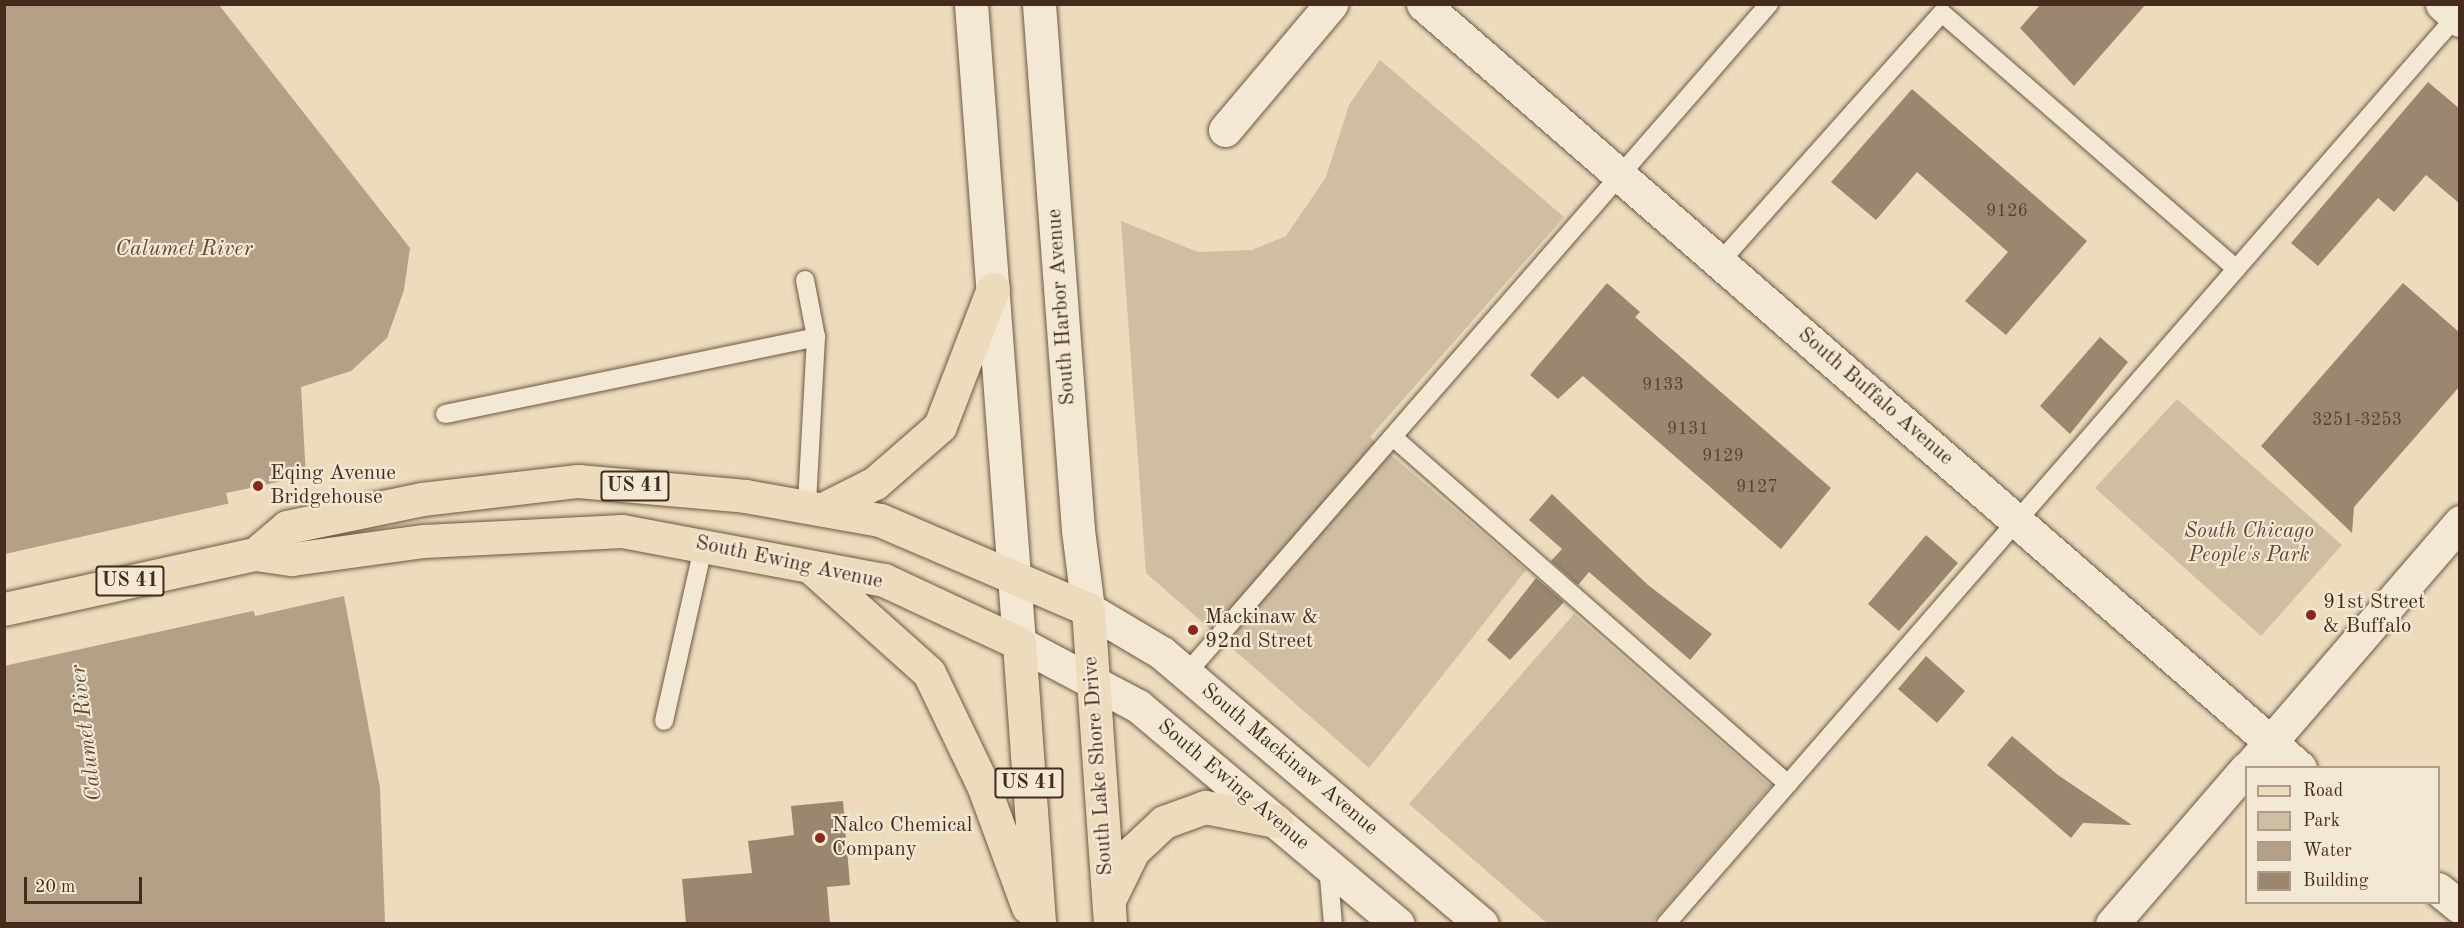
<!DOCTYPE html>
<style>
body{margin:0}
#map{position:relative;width:2464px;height:928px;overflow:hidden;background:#ecdcbd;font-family:"Old Standard TT",serif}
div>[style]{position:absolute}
.green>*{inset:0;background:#cfbea2}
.water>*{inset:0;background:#b3a086}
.pier>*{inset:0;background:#ecdcbd}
.building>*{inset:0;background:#9b8770}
.roads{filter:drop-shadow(0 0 2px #6e5744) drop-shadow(0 0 2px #6e5744)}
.lane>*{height:18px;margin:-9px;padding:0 9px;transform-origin:9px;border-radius:9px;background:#f3e8d4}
.street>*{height:33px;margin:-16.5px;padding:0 16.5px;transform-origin:16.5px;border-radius:16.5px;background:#f3e8d4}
.secondary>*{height:33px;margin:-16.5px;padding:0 16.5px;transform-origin:16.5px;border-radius:16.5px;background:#f3e8d4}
.primary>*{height:33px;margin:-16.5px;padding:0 16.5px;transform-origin:16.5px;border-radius:16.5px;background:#ecdcbd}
.dots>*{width:16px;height:16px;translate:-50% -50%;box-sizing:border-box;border:3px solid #f3e8d4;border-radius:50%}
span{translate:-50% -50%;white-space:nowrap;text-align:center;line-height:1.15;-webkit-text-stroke:4.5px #f3e8d4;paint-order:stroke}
.number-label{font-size:18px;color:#5a4231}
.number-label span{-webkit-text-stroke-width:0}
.shield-label span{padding:2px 4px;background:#f3e8d4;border:2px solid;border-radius:4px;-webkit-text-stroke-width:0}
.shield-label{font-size:20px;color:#442b1c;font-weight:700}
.street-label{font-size:21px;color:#442b1c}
.poi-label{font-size:21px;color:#442b1c}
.left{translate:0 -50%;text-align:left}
.park-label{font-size:21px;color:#604837;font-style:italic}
.water-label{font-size:22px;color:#604836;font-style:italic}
.frame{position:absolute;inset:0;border:6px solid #442b1c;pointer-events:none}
.legend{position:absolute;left:2245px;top:766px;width:195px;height:138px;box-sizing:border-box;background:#f3e8d4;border:2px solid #ad9c8a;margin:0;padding:8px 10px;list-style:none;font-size:18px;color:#442b1c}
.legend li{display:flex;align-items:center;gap:12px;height:30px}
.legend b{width:30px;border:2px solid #ad9c8a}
.scale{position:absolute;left:24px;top:877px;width:118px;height:27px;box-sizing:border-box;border:3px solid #442b1c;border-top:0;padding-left:8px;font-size:18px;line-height:21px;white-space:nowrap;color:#442b1c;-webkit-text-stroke:4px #f3e8d4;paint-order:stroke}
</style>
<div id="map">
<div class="green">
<div style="clip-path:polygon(1380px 60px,1564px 217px,1370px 437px,1526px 570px,1369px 768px,1146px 573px,1121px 221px,1198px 252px,1252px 250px,1286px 236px,1326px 177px,1349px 105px)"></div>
<div style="clip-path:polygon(2177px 399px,2342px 545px,2261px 636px,2095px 488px)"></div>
<div style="clip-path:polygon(1574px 614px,1771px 786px,1652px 923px,1547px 923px,1409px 804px)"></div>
</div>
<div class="water">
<div style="clip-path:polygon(5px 5px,219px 5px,410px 248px,404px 290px,387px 338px,351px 371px,301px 387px,306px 476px,226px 493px,255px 616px,344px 596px,380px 788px,385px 923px,5px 924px)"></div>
</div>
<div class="pier">
<div style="clip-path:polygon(231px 503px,257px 610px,4px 666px,5px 554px)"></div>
</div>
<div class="building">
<div style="clip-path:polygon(2041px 4px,2146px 4px,2074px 86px,2020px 28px)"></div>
<div style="clip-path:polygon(2428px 82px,2460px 109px,2460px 204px,2426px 175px,2394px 212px,2378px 198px,2318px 266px,2291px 243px)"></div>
<div style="clip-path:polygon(1912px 89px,2087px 241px,2006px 335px,1965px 301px,2008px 252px,1917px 172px,1876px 220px,1831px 182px)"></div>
<div style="clip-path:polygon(1607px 283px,1640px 312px,1635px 317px,1831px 488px,1781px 549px,1583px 376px,1558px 399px,1530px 375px)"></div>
<div style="clip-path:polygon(2403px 283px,2460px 333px,2460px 386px,2354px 507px,2352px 533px,2261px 446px)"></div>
<div style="clip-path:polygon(2100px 337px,2128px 362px,2070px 434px,2040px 406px)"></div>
<div style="clip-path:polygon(1552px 494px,1648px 585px,1712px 634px,1690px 660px,1589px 572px,1578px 585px,1551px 561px,1562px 549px,1529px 520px)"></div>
<div style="clip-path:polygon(1926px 535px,1958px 563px,1899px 631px,1868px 604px)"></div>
<div style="clip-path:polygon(1536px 578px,1564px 602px,1510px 660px,1487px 640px)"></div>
<div style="clip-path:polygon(1926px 656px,1965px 691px,1937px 723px,1898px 689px)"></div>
<div style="clip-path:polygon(2012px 736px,2058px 775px,2132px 825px,2083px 823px,2071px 838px,1987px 765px)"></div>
<div style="clip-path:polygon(843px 801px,850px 885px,827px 887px,830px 924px,686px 924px,682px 879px,752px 873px,748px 841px,794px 835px,791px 806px)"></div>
</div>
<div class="roads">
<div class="lane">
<div style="left:1719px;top:263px;width:335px;rotate:-48.3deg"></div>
<div style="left:1942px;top:13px;width:390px;rotate:41deg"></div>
<div style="left:805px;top:280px;width:58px;rotate:79.1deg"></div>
<div style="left:816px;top:337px;width:168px;rotate:93.1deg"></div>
<div style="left:445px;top:414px;width:379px;rotate:-11.7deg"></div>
<div style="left:1393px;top:437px;width:526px;rotate:41.3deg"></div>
<div style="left:1186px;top:674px;width:888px;rotate:-48.97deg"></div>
<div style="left:664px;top:721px;width:181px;rotate:-77.3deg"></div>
<div style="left:1328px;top:865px;width:59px;rotate:85.2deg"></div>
<div style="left:1666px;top:924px;width:1209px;rotate:-48.96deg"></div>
</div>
<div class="street">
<div style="left:2442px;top:4px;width:24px;rotate:42deg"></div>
<div style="left:1225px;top:130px;width:165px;rotate:-49.9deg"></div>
</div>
<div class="secondary">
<div style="left:971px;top:4px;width:641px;rotate:85.7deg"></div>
<div style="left:1019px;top:643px;width:135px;rotate:27.9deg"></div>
<div style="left:1138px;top:706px;width:339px;rotate:40deg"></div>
<div style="left:1039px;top:4px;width:527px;rotate:85.76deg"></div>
<div style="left:1078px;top:530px;width:80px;rotate:82.8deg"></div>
<div style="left:1088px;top:609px;width:86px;rotate:30.7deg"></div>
<div style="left:1162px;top:653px;width:419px;rotate:40.3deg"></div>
<div style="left:1423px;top:4px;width:1163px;rotate:41.06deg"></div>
<div style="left:2248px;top:768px;width:325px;rotate:-49.2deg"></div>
<div style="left:2438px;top:889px;width:28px;rotate:39deg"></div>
<div style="left:2112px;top:924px;width:205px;rotate:-49.2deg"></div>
</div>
<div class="primary">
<div style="left:827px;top:507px;width:54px;rotate:-26.6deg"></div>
<div style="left:875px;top:483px;width:86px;rotate:-41.2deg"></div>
<div style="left:940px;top:426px;width:147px;rotate:-68.9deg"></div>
<div style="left:255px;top:554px;width:42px;rotate:-40.2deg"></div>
<div style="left:287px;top:527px;width:138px;rotate:-11.7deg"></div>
<div style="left:422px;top:499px;width:157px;rotate:-6.6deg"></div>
<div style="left:578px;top:481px;width:168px;rotate:5.1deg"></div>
<div style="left:745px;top:496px;width:137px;rotate:10.1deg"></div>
<div style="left:880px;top:520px;width:226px;rotate:23.2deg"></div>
<div style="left:1088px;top:609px;width:316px;rotate:86deg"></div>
<div style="left:814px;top:570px;width:154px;rotate:41.8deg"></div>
<div style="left:929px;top:673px;width:124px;rotate:64.3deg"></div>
<div style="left:983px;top:785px;width:130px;rotate:69.8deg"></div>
<div style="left:4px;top:609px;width:257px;rotate:-12.4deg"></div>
<div style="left:255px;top:554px;width:37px;rotate:8deg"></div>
<div style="left:292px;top:559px;width:133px;rotate:-7.8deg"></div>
<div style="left:424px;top:541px;width:198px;rotate:-2.9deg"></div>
<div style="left:622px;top:531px;width:267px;rotate:10.6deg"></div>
<div style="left:884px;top:580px;width:149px;rotate:25deg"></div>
<div style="left:1019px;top:643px;width:282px;rotate:85.9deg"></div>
<div style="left:1109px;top:900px;width:55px;rotate:-63.9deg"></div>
<div style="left:1133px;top:851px;width:42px;rotate:-43.1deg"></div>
<div style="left:1164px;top:822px;width:44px;rotate:-20.1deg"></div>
<div style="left:1205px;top:807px;width:72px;rotate:11.2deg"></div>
</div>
</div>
<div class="dots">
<div style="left:258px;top:486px;background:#8f2418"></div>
<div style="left:2311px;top:615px;background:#8f2418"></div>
<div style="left:1193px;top:630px;background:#8f2418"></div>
<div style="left:820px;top:838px;background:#8f2418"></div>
</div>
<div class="number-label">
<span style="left:2007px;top:211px">9126</span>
<span style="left:1663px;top:385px">9133</span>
<span style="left:2357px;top:420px">3251-3253</span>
<span style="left:1688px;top:429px">9131</span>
<span style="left:1723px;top:456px">9129</span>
<span style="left:1757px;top:487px">9127</span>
</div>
<div class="shield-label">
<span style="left:635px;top:486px">US 41</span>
<span style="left:130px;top:581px">US 41</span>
<span style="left:1029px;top:783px">US 41</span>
</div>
<div class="street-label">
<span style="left:1062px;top:307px;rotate:-94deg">South Harbor Avenue</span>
<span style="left:1875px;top:397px;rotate:41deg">South Buffalo Avenue</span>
<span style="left:789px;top:563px;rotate:12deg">South Ewing Avenue</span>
<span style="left:1289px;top:760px;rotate:40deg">South Mackinaw Avenue</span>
<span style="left:1099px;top:766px;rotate:-94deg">South Lake Shore Drive</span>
<span style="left:1233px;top:785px;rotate:40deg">South Ewing Avenue</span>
</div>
<div class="poi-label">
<span class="left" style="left:270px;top:486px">Eqing Avenue<br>Bridgehouse</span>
<span class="left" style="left:2323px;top:615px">91st Street<br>&amp; Buffalo</span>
<span class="left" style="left:1205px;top:630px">Mackinaw &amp;<br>92nd Street</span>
<span class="left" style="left:832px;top:838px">Nalco Chemical<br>Company</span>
</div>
<div class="park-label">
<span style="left:2249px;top:544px">South Chicago<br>People's Park</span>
</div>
<div class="water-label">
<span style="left:184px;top:250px">Calumet River</span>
<span style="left:87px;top:733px;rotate:-97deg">Calumet River</span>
</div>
<div class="frame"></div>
<ul class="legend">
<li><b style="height:8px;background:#ecdcbd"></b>Road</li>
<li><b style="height:16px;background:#cfbea2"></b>Park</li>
<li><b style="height:16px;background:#b3a086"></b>Water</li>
<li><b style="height:16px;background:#9b8770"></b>Building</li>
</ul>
<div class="scale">20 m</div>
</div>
